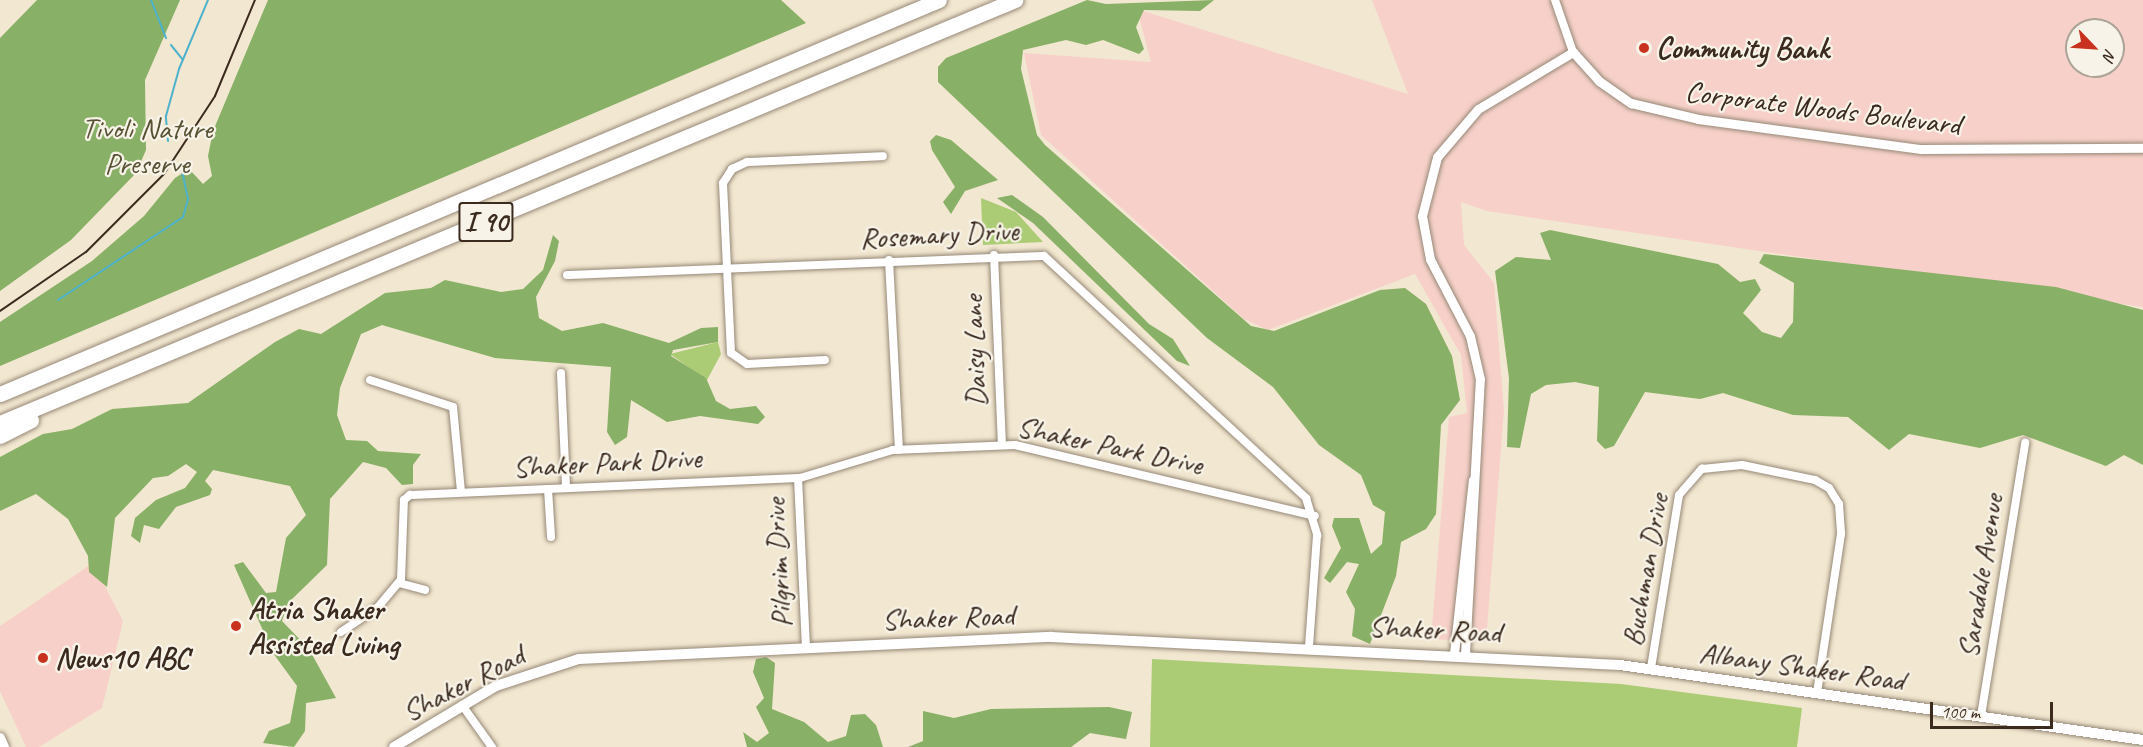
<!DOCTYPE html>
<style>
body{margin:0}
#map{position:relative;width:2143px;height:747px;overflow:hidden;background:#f2e7d0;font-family:Caveat,sans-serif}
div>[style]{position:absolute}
.built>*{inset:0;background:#f7d1c9}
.green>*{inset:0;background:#abcc74}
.forest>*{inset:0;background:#88b066}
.stream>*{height:2px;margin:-1px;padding:0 1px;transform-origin:1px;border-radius:1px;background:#4db2cc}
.roads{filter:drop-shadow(0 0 2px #968877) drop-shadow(0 0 2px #968877)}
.minor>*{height:8px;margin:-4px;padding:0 4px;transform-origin:4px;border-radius:4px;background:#fff}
.tertiary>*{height:9px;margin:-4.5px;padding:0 4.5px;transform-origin:4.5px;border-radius:4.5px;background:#fff}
.secondary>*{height:10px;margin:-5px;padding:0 5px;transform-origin:5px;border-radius:5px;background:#fff}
.motorway>*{height:15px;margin:-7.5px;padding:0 7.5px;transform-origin:7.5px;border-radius:7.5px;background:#fff}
.rail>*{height:2px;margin:-1px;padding:0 1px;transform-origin:1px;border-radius:1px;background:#3b2a1e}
.dots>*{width:16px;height:16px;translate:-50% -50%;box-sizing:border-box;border:3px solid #f7f3e8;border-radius:50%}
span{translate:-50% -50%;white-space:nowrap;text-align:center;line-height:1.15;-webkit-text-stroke:4.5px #f7f3e8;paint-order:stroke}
.shield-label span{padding:2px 4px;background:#f7f3e8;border:2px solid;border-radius:4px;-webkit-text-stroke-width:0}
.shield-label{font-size:28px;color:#3b2a1e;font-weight:700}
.poi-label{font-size:30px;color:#3b2a1e;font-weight:700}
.left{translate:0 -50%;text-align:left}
.street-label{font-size:30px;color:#3b2a1e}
.park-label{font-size:30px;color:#575234}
.north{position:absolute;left:2065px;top:18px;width:60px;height:60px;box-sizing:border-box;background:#f7f3e8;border:2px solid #aca397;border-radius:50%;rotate:115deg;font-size:16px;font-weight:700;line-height:24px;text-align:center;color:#3b2a1e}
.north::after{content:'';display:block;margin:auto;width:21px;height:27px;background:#c8321e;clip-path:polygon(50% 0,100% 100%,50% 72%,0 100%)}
.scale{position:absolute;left:1930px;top:702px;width:123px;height:27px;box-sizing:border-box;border:3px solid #3b2a1e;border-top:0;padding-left:8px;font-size:18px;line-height:21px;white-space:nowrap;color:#3b2a1e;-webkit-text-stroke:4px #f7f3e8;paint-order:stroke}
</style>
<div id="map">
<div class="built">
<div style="clip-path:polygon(evenodd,1372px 0,2143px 0,2143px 307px,1487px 211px,1461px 202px,1464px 245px,1494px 283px,1504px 410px,1486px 642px,1431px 639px,1449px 417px,1467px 413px,1461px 355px,1415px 274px,1268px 330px,1244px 319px,1041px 135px,1024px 53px,1151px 62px,1137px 9px,1408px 94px,1372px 0,2077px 30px,2113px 30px,2113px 66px,2077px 66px,2077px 30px)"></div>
<div style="clip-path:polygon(93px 563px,123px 621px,102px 708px,39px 747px,26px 747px,0 691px,0 626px)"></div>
</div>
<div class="green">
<div style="clip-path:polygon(981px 198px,1016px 212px,1043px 242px,983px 245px)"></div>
<div style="clip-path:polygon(718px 342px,721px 354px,707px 380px,670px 354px)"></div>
<div style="clip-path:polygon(1152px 659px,1621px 684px,1802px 708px,1797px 747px,1150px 747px)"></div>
</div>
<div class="forest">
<div style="clip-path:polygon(37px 0,180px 0,145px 80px,146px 150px,136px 173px,71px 240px,0 291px,0 38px)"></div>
<div style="clip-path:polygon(268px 0,781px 0,806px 23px,0 366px,0 322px,92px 261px,144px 216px,175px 178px,189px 169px,203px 184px,212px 176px,208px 156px,213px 131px)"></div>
<div style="clip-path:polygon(1087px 0,1106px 4px,1214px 0,1200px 11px,1144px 10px,1136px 27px,1144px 49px,1139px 54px,1103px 40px,1086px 45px,1066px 40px,1023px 50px,1021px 69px,1037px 135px,1045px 145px,1251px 326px,1274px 331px,1380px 290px,1405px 288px,1426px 304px,1452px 356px,1460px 400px,1441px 425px,1436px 514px,1426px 529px,1401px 542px,1396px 576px,1370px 644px,1352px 636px,1355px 609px,1346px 592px,1359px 564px,1347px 562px,1330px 583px,1324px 578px,1341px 548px,1332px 526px,1334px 518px,1359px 518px,1371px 554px,1382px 544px,1385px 512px,1373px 505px,1361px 475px,1319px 445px,1273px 387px,1207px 338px,938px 82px,938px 67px,946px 58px)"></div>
<div style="clip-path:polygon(936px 135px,951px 140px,998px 180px,965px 191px,951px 214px,943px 202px,955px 187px,932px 150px,930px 141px)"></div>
<div style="clip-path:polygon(1012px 195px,1043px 217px,1149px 324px,1173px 339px,1190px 366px,1177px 361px,1033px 223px,997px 198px)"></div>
<div style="clip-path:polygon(1550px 230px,1718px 264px,1740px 282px,1755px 279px,1761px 290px,1743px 313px,1762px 332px,1781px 338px,1793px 322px,1794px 283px,1759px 263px,1764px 254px,2056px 287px,2143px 310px,2143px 465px,2124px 455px,2106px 466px,2023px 435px,1980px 448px,1909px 434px,1889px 450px,1848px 417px,1793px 415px,1723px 393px,1700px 399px,1645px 392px,1614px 446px,1605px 449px,1597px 441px,1599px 387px,1575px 382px,1546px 385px,1531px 394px,1520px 448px,1507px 447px,1509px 378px,1495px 271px,1516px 257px,1551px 260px,1540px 233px)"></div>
<div style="clip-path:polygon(553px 235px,559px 241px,555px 261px,536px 297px,539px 318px,562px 331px,603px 323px,669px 343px,701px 328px,718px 327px,718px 342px,673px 350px,671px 356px,706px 378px,716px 401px,730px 409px,756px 406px,765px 417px,758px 424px,700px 416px,667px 422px,631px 400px,627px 437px,615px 445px,607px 432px,611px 367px,495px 358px,382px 325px,361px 334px,340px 388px,337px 415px,346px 440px,367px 441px,378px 451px,421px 454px,413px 465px,413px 484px,402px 485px,386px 468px,363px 462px,330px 499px,327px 565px,288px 603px,282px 621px,309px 649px,336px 698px,306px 703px,305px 731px,294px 747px,263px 743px,269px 731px,290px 723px,297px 686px,273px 653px,234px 565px,243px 562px,266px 593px,276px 592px,286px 538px,306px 515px,290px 486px,213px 470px,205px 481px,212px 489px,210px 495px,176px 507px,159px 529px,144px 525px,140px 543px,131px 536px,135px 518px,156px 500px,185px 488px,197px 472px,186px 464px,168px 476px,153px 478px,115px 518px,107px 587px,89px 572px,88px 556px,68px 519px,36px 494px,0 511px,0 457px,43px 434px,72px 429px,112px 409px,188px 403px,275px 342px,299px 329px,321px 334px,385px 293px,431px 288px,445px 280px,501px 292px,523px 289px,543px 270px)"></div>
<div style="clip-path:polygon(766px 657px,775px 663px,772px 709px,804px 722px,828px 742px,846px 736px,851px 715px,865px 714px,876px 725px,883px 747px,747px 747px,743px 732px,757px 742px,769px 733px,756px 707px,764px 698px,753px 672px,756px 659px)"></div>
<div style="clip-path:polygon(1109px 707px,1132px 712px,1126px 739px,1090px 733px,1071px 747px,908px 747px,923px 741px,923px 711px,954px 718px,991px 709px)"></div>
</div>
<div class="stream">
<div style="left:151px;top:0;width:41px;rotate:68.5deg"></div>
<div style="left:171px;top:45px;width:19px;rotate:51deg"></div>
<div style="left:168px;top:141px;width:25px;rotate:-95deg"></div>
<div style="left:166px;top:116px;width:49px;rotate:-74.5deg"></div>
<div style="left:179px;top:69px;width:75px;rotate:-67.2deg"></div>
<div style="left:58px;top:300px;width:150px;rotate:-33.6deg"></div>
<div style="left:183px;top:217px;width:19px;rotate:-74deg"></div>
<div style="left:188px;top:199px;width:33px;rotate:-102deg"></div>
</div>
<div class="roads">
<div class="minor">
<div style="left:1555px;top:0;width:55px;rotate:70.9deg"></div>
<div style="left:994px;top:255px;width:190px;rotate:87.6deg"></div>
<div style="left:889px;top:260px;width:190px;rotate:87deg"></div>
<div style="left:567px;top:275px;width:477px;rotate:-2.3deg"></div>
<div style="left:1044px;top:256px;width:357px;rotate:42.7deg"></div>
<div style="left:1306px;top:498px;width:39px;rotate:73deg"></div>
<div style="left:1317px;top:535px;width:112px;rotate:94.1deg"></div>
<div style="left:825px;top:360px;width:78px;rotate:177.1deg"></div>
<div style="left:747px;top:364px;width:19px;rotate:-145deg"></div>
<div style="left:731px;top:353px;width:170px;rotate:-92.7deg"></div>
<div style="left:723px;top:183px;width:17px;rotate:-57deg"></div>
<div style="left:732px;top:169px;width:17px;rotate:-25deg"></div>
<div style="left:747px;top:162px;width:136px;rotate:-2.5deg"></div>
<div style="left:561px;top:373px;width:114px;rotate:87.5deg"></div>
<div style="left:370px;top:380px;width:87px;rotate:18deg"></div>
<div style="left:453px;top:407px;width:85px;rotate:84.6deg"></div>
<div style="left:798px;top:478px;width:168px;rotate:87.3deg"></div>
<div style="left:548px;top:489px;width:48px;rotate:86.4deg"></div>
<div style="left:399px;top:583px;width:27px;rotate:15deg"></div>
<div style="left:341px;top:632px;width:45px;rotate:-34deg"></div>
<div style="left:378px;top:607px;width:35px;rotate:-50deg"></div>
<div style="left:401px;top:580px;width:80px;rotate:-87.9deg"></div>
<div style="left:404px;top:500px;width:8px;rotate:-40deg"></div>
<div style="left:410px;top:495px;width:390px;rotate:-2.5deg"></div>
<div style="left:800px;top:478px;width:97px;rotate:-16.8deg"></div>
<div style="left:893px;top:450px;width:122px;rotate:-2.3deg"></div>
<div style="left:1015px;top:445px;width:308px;rotate:13.3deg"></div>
<div style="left:1651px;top:668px;width:175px;rotate:-80.8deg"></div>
<div style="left:1679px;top:495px;width:35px;rotate:-49deg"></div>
<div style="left:1702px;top:469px;width:40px;rotate:-5.7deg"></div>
<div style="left:1742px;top:465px;width:75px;rotate:11.6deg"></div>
<div style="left:1815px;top:480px;width:16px;rotate:30deg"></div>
<div style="left:1829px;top:488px;width:19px;rotate:58deg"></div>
<div style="left:1839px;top:504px;width:30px;rotate:86deg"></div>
<div style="left:1841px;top:534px;width:160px;rotate:98.6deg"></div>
<div style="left:462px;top:705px;width:52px;rotate:54.5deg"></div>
<div style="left:1981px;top:716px;width:277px;rotate:-80.8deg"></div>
</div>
<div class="tertiary">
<div style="left:1454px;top:654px;width:175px;rotate:-83.8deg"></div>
<div style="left:1465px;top:654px;width:275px;rotate:-86.9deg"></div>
<div style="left:1480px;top:379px;width:44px;rotate:-103.1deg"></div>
<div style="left:1470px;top:336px;width:87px;rotate:-117.5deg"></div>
<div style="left:1430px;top:259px;width:44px;rotate:-100.5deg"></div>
<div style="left:1422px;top:216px;width:61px;rotate:-75.7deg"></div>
<div style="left:1437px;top:157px;width:63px;rotate:-49.5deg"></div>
<div style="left:1478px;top:109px;width:111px;rotate:-31deg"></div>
<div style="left:1573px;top:52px;width:39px;rotate:48deg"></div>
<div style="left:1599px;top:81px;width:39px;rotate:35deg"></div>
<div style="left:1631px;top:103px;width:69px;rotate:13.4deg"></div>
<div style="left:1698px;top:119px;width:225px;rotate:7.7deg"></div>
<div style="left:1921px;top:149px;width:222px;rotate:-0.3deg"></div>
</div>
<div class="secondary">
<div style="left:0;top:738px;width:10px;rotate:66deg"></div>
<div style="left:394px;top:747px;width:119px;rotate:-30.9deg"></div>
<div style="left:496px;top:686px;width:87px;rotate:-18deg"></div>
<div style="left:579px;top:659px;width:473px;rotate:-2.7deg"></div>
<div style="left:1051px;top:637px;width:570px;rotate:2.82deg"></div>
<div style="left:1620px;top:665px;width:528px;rotate:8.16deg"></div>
</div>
<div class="motorway">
<div style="left:0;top:394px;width:1018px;rotate:-22.76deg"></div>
<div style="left:0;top:423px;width:1100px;rotate:-22.62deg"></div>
<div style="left:0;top:436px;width:35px;rotate:-27deg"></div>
</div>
</div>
<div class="rail">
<div style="left:0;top:311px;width:104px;rotate:-34.5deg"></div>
<div style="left:86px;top:252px;width:110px;rotate:-45deg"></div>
<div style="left:164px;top:174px;width:93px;rotate:-56.8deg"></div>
<div style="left:215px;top:96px;width:104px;rotate:-67.4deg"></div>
</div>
<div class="dots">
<div style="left:1644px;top:48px;background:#c8321e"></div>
<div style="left:236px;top:626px;background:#c8321e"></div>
<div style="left:43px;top:658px;background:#c8321e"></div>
</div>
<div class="shield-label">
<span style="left:486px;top:222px">I 90</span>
</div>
<div class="poi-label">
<span class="left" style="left:1656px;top:48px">Community Bank</span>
<span class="left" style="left:248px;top:626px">Atria Shaker<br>Assisted Living</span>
<span class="left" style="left:55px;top:658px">News10 ABC</span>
</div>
<div class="street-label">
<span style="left:1823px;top:108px;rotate:7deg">Corporate Woods Boulevard</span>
<span style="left:939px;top:234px;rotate:-3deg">Rosemary Drive</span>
<span style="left:974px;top:351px;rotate:-92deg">Daisy Lane</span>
<span style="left:1110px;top:445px;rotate:12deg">Shaker Park Drive</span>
<span style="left:607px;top:462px;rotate:-3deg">Shaker Park Drive</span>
<span style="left:778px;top:563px;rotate:-93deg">Pilgrim Drive</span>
<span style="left:1645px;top:570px;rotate:-80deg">Buchman Drive</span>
<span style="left:1980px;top:576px;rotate:-81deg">Saradale Avenue</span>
<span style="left:948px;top:617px;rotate:-2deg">Shaker Road</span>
<span style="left:1435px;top:629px;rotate:3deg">Shaker Road</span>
<span style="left:1802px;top:666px;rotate:8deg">Albany Shaker Road</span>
<span style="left:463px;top:683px;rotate:-27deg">Shaker Road</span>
</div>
<div class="park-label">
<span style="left:147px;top:145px">Tivoli Nature<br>Preserve</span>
</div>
<div class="north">N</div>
<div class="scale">100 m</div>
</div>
